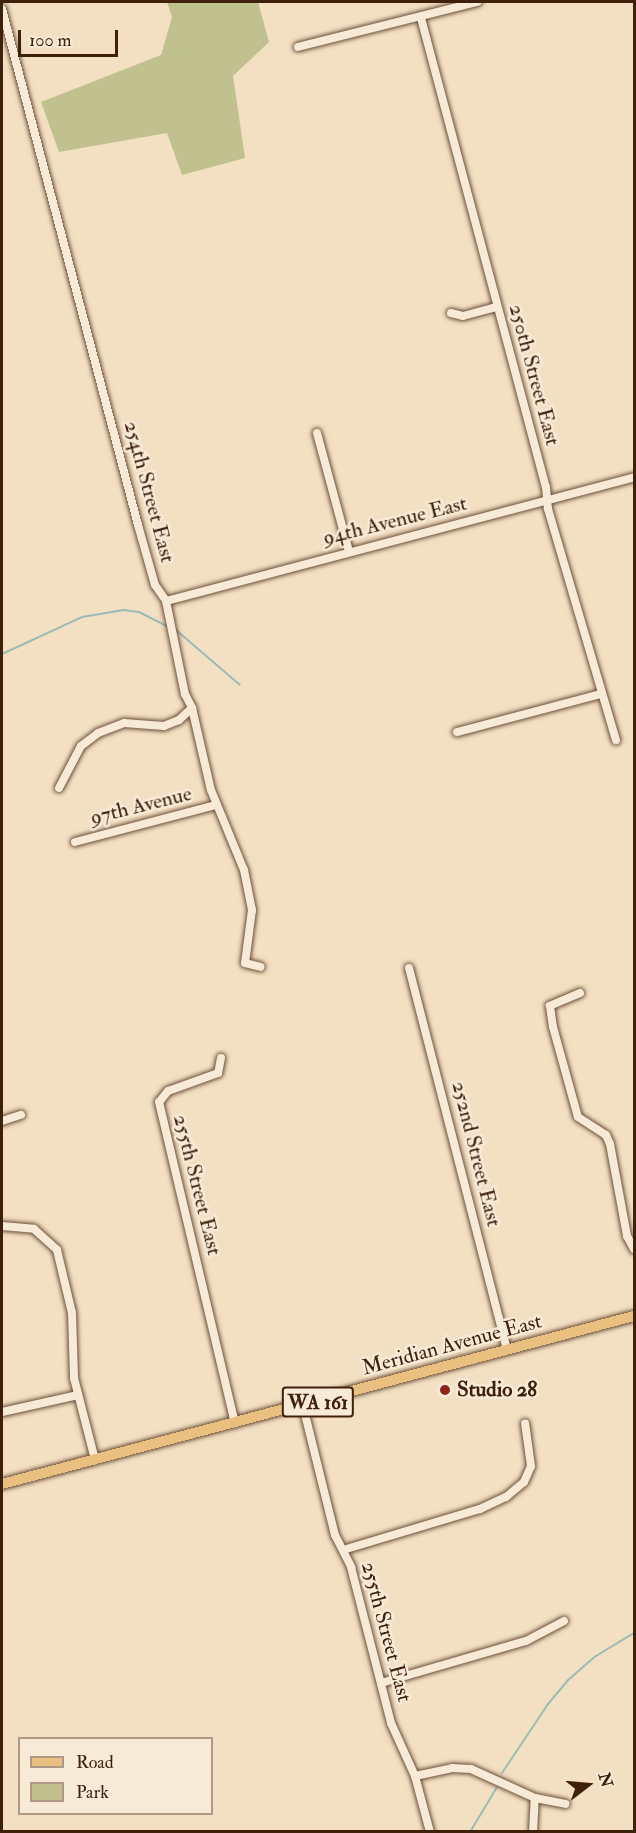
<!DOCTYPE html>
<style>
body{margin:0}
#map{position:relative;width:636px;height:1833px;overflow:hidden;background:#f3dfc2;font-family:"IM FELL Double Pica",serif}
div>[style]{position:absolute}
.green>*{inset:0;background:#c1c08f}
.stream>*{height:2px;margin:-1px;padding:0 1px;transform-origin:1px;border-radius:1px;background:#9bbcb5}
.roads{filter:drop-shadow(0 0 2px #6c5038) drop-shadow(0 0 2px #6c5038)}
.minor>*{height:8px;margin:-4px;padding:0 4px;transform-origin:4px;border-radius:4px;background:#f7ead7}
.major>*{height:10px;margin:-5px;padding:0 5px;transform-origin:5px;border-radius:5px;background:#eac081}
.dots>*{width:16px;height:16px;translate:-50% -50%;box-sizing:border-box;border:3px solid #f7ead7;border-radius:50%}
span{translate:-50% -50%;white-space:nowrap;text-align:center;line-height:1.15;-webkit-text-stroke:5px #f7ead7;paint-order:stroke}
.shield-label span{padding:2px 4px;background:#f7ead7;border:2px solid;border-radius:4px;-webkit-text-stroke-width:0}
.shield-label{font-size:20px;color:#3f200a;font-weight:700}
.street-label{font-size:21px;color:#3f200a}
.poi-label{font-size:21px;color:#3f200a;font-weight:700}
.left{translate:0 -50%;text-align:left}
.frame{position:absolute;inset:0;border:3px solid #3f200a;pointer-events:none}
.legend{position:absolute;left:18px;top:1737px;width:195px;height:78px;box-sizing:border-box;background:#f7ead7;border:2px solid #ad9985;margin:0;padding:8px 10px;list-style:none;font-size:18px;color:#3f200a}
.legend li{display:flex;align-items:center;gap:12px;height:30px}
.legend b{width:30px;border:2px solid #ad9985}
.north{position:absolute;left:558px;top:1755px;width:60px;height:60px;-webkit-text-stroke:4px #f7ead7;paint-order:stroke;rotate:74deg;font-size:16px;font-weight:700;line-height:24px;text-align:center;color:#3f200a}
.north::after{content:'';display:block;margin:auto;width:21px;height:27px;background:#3f200a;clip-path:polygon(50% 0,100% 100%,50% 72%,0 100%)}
.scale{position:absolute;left:18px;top:30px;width:100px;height:27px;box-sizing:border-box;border:3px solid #3f200a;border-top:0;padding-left:8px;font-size:18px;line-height:21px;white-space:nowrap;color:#3f200a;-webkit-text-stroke:4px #f7ead7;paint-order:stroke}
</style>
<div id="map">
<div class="green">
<div style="clip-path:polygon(167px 2px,258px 2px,269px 42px,233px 76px,245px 158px,182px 175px,167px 133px,59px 152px,41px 102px,161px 55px,172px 17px)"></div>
</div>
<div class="stream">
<div style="left:176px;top:630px;width:84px;rotate:40.7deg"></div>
<div style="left:2px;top:654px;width:88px;rotate:-24.8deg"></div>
<div style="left:82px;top:617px;width:42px;rotate:-9.7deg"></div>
<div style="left:123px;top:610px;width:16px;rotate:7deg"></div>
<div style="left:139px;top:612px;width:33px;rotate:27deg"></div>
<div style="left:502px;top:1773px;width:83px;rotate:-56.3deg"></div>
<div style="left:548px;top:1704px;width:30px;rotate:-50deg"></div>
<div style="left:567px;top:1681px;width:38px;rotate:-41deg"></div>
<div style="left:596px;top:1656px;width:44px;rotate:-31.2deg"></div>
<div style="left:470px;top:1832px;width:52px;rotate:-59deg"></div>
</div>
<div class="roads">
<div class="minor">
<div style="left:2px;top:9px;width:534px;rotate:75.23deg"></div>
<div style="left:138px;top:525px;width:62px;rotate:74.2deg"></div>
<div style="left:155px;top:585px;width:19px;rotate:55deg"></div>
<div style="left:166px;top:601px;width:95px;rotate:78.5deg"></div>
<div style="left:185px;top:694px;width:16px;rotate:63deg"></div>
<div style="left:192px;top:708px;width:84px;rotate:77deg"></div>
<div style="left:211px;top:790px;width:87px;rotate:67.6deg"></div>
<div style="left:244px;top:870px;width:41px;rotate:78.7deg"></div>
<div style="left:252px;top:910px;width:53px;rotate:97.5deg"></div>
<div style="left:245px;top:963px;width:16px;rotate:14deg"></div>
<div style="left:421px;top:18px;width:485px;rotate:75.1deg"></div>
<div style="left:546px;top:487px;width:22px;rotate:85deg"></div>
<div style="left:548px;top:509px;width:241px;rotate:73.6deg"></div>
<div style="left:298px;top:47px;width:185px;rotate:-14.1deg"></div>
<div style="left:451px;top:313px;width:12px;rotate:14deg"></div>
<div style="left:463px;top:316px;width:35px;rotate:-15deg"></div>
<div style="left:317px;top:433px;width:123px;rotate:74.9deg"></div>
<div style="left:166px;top:601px;width:484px;rotate:-14.8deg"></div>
<div style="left:457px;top:732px;width:149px;rotate:-14.8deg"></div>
<div style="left:59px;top:788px;width:47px;rotate:-62.4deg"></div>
<div style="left:81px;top:746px;width:21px;rotate:-37deg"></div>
<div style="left:98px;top:733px;width:28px;rotate:-21deg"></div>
<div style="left:124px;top:723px;width:40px;rotate:4.3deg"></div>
<div style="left:164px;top:726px;width:16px;rotate:-22deg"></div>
<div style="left:179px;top:720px;width:18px;rotate:-43deg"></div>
<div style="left:75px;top:842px;width:146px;rotate:-14.7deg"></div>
<div style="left:409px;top:968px;width:393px;rotate:75.6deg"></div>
<div style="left:580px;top:993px;width:33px;rotate:157deg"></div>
<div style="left:550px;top:1006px;width:21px;rotate:82deg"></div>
<div style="left:553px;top:1027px;width:93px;rotate:74.5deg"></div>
<div style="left:578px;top:1117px;width:33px;rotate:33deg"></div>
<div style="left:606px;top:1135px;width:10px;rotate:66deg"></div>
<div style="left:610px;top:1144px;width:94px;rotate:79.5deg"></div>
<div style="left:627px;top:1236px;width:15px;rotate:62deg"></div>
<div style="left:221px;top:1058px;width:15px;rotate:101deg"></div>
<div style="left:218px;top:1073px;width:53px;rotate:160.2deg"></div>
<div style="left:168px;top:1091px;width:14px;rotate:129deg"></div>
<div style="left:159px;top:1102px;width:330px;rotate:76.7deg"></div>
<div style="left:2px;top:1121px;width:20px;rotate:-18deg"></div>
<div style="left:2px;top:1226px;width:32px;rotate:5deg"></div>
<div style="left:34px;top:1229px;width:31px;rotate:42deg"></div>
<div style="left:57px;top:1250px;width:65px;rotate:76.6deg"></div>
<div style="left:72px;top:1313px;width:65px;rotate:88.2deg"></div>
<div style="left:74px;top:1378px;width:85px;rotate:75.6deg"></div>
<div style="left:303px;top:1406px;width:133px;rotate:76.1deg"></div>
<div style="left:335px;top:1535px;width:36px;rotate:63deg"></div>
<div style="left:351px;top:1567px;width:161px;rotate:75.6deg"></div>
<div style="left:391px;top:1723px;width:58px;rotate:65.6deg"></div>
<div style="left:415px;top:1776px;width:58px;rotate:75deg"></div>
<div style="left:2px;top:1412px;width:78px;rotate:-12.6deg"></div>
<div style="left:343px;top:1550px;width:143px;rotate:-16.7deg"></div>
<div style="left:480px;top:1509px;width:29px;rotate:-25deg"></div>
<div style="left:506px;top:1497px;width:23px;rotate:-40deg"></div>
<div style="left:524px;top:1482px;width:17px;rotate:-66deg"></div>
<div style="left:531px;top:1466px;width:43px;rotate:-97.9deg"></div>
<div style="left:381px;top:1683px;width:151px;rotate:-16.2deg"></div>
<div style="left:526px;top:1641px;width:43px;rotate:-27.8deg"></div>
<div style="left:415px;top:1776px;width:38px;rotate:-12deg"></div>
<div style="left:452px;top:1768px;width:19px;rotate:3deg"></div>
<div style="left:471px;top:1769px;width:70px;rotate:24.4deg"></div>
<div style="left:535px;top:1798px;width:31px;rotate:11deg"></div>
<div style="left:533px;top:1832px;width:34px;rotate:-87deg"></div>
</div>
<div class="major">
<div style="left:2px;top:1484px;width:654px;rotate:-14.89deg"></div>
</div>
</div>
<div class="dots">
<div style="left:445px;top:1390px;background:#8f2418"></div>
</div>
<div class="shield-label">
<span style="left:318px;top:1402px">WA 161</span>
</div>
<div class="street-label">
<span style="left:534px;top:375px;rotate:75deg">250th Street East</span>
<span style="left:149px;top:492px;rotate:75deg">254th Street East</span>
<span style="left:395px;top:521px;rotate:-14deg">94th Avenue East</span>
<span style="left:141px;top:806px;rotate:-14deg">97th Avenue</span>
<span style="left:476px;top:1154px;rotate:76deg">252nd Street East</span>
<span style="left:197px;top:1185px;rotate:76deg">255th Street East</span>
<span style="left:452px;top:1345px;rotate:-15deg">Meridian Avenue East</span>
<span style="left:386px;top:1632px;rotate:75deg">255th Street East</span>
</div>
<div class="poi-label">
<span class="left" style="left:457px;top:1390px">Studio 28</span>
</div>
<div class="frame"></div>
<ul class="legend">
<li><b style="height:8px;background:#eac081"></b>Road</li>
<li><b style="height:16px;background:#c1c08f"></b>Park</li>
</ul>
<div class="north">N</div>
<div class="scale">100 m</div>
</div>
